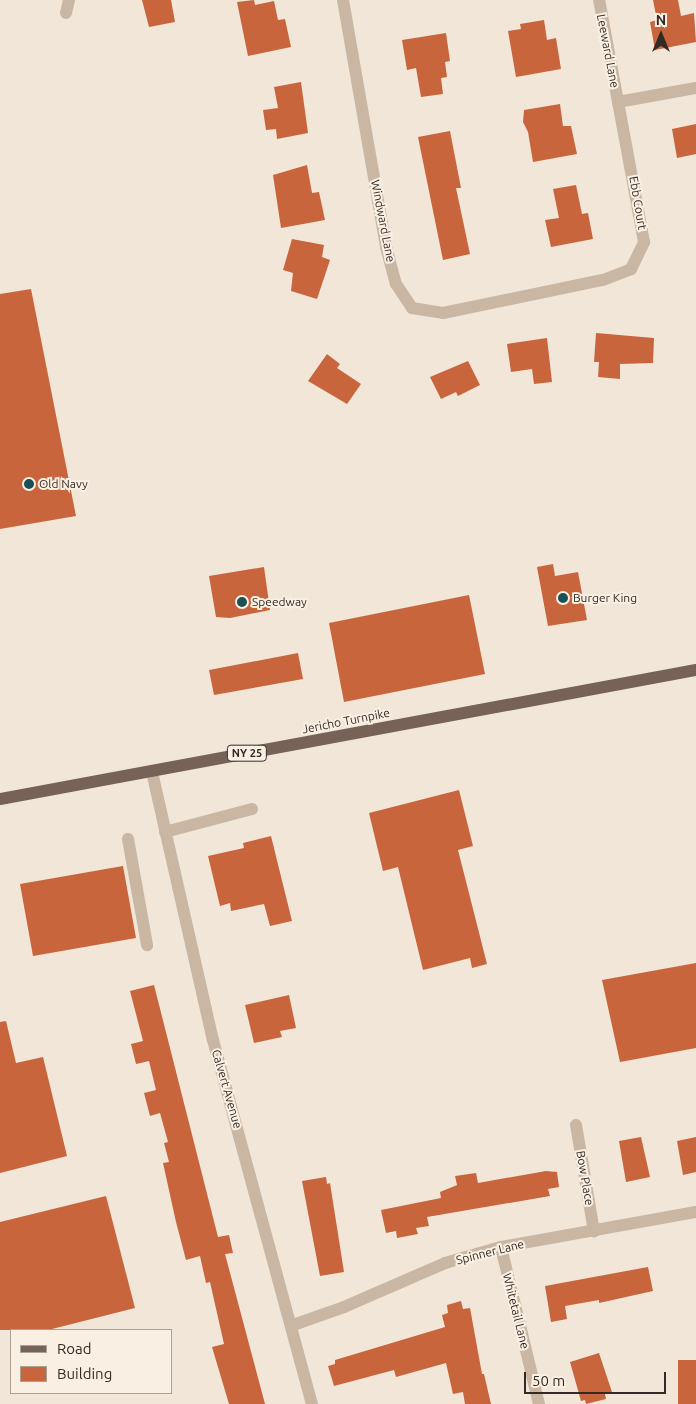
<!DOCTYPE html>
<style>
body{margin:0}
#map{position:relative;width:696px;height:1404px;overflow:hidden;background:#f1e6d7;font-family:Ubuntu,sans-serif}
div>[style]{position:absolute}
.building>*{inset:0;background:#c9653d}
.minor>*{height:12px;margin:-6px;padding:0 6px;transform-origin:6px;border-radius:6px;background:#c9b6a3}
.major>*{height:12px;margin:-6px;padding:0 6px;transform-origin:6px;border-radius:6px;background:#766256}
.dots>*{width:14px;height:14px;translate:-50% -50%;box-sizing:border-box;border:2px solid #f9f0e3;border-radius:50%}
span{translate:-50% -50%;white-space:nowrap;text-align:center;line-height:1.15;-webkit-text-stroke:4px #f9f0e3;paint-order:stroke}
.shield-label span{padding:1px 4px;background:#f9f0e3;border:1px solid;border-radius:4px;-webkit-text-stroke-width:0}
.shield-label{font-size:11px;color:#342a25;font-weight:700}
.street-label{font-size:12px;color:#342a25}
.poi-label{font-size:12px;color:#342a25}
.left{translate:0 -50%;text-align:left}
.legend{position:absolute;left:10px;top:1329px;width:162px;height:65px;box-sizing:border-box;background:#f9f0e3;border:1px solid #aaa197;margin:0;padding:6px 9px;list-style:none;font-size:15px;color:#342a25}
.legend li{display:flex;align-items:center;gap:10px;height:25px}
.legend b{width:25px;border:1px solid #aaa197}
.north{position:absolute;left:636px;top:10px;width:50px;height:50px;-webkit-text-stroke:4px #f9f0e3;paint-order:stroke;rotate:0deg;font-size:14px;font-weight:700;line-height:20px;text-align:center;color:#342a25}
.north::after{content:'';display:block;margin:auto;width:18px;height:22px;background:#342a25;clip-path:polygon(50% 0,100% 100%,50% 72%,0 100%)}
.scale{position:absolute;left:524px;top:1372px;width:142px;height:22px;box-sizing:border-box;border:2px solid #342a25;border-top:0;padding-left:6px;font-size:15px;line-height:18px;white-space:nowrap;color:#342a25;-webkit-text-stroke:4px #f9f0e3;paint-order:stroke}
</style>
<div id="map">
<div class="building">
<div style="clip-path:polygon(142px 0,171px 0,175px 22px,149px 27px)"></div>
<div style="clip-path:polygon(254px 0,255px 5px,274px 1px,278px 20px,285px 19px,291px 47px,248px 56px,237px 2px)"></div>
<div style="clip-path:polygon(653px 0,678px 0,681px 16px,694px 13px,696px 42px,655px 50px,650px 22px,657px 20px)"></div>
<div style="clip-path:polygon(544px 20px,547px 40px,556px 38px,561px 69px,516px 77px,508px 31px,521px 29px,520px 24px)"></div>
<div style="clip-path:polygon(446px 33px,450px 61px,445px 62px,447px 77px,441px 78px,443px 94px,421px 97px,416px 68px,407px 70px,402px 40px)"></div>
<div style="clip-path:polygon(301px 82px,308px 133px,277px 139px,276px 129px,266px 130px,263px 110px,278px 108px,274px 87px)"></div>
<div style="clip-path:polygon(560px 104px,563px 126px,571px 126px,577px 154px,533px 162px,528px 132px,523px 122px,524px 110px)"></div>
<div style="clip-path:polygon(696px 124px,696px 154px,677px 158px,672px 129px)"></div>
<div style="clip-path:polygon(450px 131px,461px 188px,456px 188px,470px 254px,443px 260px,418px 137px)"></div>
<div style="clip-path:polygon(307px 165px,312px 193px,319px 192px,325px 220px,281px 228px,273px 175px)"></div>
<div style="clip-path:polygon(576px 185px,582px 214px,588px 213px,593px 239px,551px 247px,545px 220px,559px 218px,553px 189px)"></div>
<div style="clip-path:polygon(292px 239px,324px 245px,322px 257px,330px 260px,317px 299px,291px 291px,293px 273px,283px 270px)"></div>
<div style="clip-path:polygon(31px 289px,76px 516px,0 529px,0 294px)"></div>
<div style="clip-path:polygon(596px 333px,654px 338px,653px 363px,620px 364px,620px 379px,598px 377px,599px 362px,594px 362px)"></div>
<div style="clip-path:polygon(547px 338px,552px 382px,534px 384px,532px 369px,511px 372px,507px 344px)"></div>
<div style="clip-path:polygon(327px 354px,340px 364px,337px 368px,361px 384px,347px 404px,308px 381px)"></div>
<div style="clip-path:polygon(468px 361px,480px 385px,458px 396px,456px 392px,441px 399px,430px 377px)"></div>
<div style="clip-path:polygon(553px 564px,555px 576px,578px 572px,587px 620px,548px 626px,537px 567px)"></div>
<div style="clip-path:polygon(264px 567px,270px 610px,230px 618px,216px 617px,209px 576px)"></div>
<div style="clip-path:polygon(469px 595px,485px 674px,344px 702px,329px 623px)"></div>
<div style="clip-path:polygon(298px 653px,303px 679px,214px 695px,209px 670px)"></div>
<div style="clip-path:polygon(459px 790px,473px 846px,458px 850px,487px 964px,472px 968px,470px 958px,423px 970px,398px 867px,383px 871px,369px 813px)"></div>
<div style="clip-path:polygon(271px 836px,292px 921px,270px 926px,264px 904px,231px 911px,230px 903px,220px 906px,208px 856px,244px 848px,243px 843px)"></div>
<div style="clip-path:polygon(123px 866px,136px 938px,33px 956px,20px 884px)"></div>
<div style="clip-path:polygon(696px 963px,696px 1048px,620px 1062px,602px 980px)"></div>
<div style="clip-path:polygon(154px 985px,218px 1237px,229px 1235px,233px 1253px,225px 1254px,265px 1404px,229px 1404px,212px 1347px,224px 1344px,210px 1282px,206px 1283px,200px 1256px,186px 1260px,176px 1222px,163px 1163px,169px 1162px,164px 1143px,168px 1142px,160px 1113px,150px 1116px,144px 1093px,156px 1090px,149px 1061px,136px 1064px,131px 1044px,143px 1041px,130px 991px)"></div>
<div style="clip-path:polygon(289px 995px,296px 1028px,280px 1031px,282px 1037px,254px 1043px,245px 1005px)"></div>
<div style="clip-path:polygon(6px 1021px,16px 1063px,43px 1057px,67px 1156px,0 1173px,0 1022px)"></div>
<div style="clip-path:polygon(641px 1137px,650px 1177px,626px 1182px,619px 1141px)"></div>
<div style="clip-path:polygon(696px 1137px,696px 1172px,683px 1175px,677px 1141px)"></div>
<div style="clip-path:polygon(546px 1171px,557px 1172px,559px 1187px,548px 1189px,550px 1196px,427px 1217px,429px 1226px,416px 1228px,418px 1234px,397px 1238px,396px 1231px,386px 1233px,381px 1210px,441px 1198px,440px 1192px,457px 1185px,455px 1176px,476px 1173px,478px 1183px)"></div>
<div style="clip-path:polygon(326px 1177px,327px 1184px,330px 1183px,344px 1272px,320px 1276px,302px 1181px)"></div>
<div style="clip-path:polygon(106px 1196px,135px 1308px,48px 1330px,0 1330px,0 1222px)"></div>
<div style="clip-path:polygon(648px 1267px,653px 1291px,599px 1303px,599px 1300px,565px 1306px,567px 1319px,551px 1322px,545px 1286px)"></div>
<div style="clip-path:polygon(461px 1301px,463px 1309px,470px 1308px,482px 1374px,484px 1374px,491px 1404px,465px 1404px,463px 1392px,453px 1394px,446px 1363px,396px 1377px,394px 1370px,334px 1386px,328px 1366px,335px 1364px,335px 1360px,445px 1327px,442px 1315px,448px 1313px,447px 1305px)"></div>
<div style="clip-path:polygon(599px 1353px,612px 1392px,605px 1394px,606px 1399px,586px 1404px,585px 1400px,581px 1401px,570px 1362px)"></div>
<div style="clip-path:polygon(678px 1360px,696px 1360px,696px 1404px,678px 1404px)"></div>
</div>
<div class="minor">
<div style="left:343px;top:0;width:251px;rotate:80.1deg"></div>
<div style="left:386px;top:247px;width:38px;rotate:75deg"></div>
<div style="left:396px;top:284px;width:29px;rotate:56deg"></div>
<div style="left:412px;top:308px;width:31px;rotate:9deg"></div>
<div style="left:443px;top:313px;width:163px;rotate:-11.7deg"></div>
<div style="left:603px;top:280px;width:30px;rotate:-21deg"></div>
<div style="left:631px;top:269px;width:30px;rotate:-64deg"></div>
<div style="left:644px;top:242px;width:246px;rotate:-100.5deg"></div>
<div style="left:66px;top:13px;width:13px;rotate:-77deg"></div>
<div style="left:618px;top:102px;width:79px;rotate:-10.2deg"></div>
<div style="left:152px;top:772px;width:275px;rotate:77.2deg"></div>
<div style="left:213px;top:1040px;width:377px;rotate:74.8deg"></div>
<div style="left:165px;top:832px;width:90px;rotate:-14.8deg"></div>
<div style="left:128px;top:839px;width:108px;rotate:79.8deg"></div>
<div style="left:576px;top:1125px;width:108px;rotate:80.4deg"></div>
<div style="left:501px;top:1247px;width:162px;rotate:76.4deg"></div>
<div style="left:293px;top:1325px;width:54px;rotate:-19.4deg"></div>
<div style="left:344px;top:1307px;width:110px;rotate:-23.5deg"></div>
<div style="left:445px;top:1263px;width:58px;rotate:-15.9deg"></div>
<div style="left:501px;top:1247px;width:198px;rotate:-10.2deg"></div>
</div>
<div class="major">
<div style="left:0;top:799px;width:708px;rotate:-10.5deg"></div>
</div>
<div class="dots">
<div style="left:29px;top:484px;background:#1a5056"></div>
<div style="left:563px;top:598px;background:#1a5056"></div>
<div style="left:242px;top:602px;background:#1a5056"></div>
</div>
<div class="shield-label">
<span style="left:247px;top:753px">NY 25</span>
</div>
<div class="street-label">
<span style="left:608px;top:51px;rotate:79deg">Leeward Lane</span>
<span style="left:638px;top:203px;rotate:80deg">Ebb Court</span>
<span style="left:383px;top:221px;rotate:79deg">Windward Lane</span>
<span style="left:346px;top:721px;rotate:-11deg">Jericho Turnpike</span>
<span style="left:227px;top:1089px;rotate:74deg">Calvert Avenue</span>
<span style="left:585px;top:1178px;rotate:80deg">Bow Place</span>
<span style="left:490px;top:1252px;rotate:-14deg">Spinner Lane</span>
<span style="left:516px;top:1311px;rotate:76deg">Whitetail Lane</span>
</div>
<div class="poi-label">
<span class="left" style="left:39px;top:484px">Old Navy</span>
<span class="left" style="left:573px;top:598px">Burger King</span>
<span class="left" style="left:252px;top:602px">Speedway</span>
</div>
<ul class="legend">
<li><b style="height:6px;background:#766256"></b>Road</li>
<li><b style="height:14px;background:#c9653d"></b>Building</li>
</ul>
<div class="north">N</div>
<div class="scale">50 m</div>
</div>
